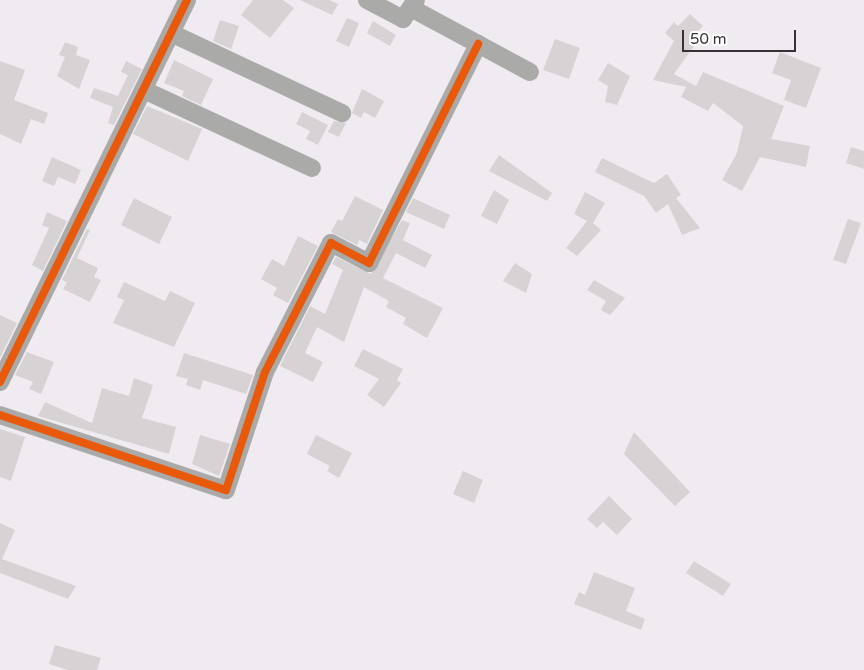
<!DOCTYPE html>
<style>
body{margin:0}
#map{position:relative;width:864px;height:670px;overflow:hidden;background:#efebf1;font-family:"Varela Round",sans-serif}
div>[style]{position:absolute}
.building>*{inset:0;background:#d7d3d4}
.minor>*{height:18px;margin:-9px;padding:0 9px;transform-origin:9px;border-radius:9px;background:#aaaaa8}
.cycleway>*{height:8px;margin:-4px;padding:0 4px;transform-origin:4px;border-radius:4px;background:#e8590c}
span{translate:-50% -50%;white-space:nowrap;text-align:center;line-height:1.15;-webkit-text-stroke:5px #fff;paint-order:stroke}
.scale{position:absolute;left:682px;top:30px;width:114px;height:22px;box-sizing:border-box;border:2px solid #363336;border-top:0;padding-left:6px;font-size:15px;line-height:18px;white-space:nowrap;color:#363336;-webkit-text-stroke:4px #fff;paint-order:stroke}
</style>
<div id="map">
<div class="building">
<div style="clip-path:polygon(253px 0,283px 0,294px 8px,270px 38px,241px 15px)"></div>
<div style="clip-path:polygon(300px 0,329px 0,338px 4px,332px 15px)"></div>
<div style="clip-path:polygon(690px 14px,703px 26px,692px 37px,697px 42px,674px 74px,696px 86px,703px 72px,784px 106px,771px 139px,810px 146px,806px 167px,760px 157px,742px 191px,722px 180px,737px 153px,743px 126px,713px 103px,708px 111px,681px 97px,686px 87px,653px 80px,674px 41px,665px 33px,674px 22px,678px 26px)"></div>
<div style="clip-path:polygon(347px 18px,359px 23px,349px 47px,336px 41px)"></div>
<div style="clip-path:polygon(220px 20px,239px 26px,231px 49px,213px 41px)"></div>
<div style="clip-path:polygon(373px 21px,396px 35px,390px 46px,367px 33px)"></div>
<div style="clip-path:polygon(555px 39px,580px 48px,569px 79px,543px 70px)"></div>
<div style="clip-path:polygon(65px 42px,78px 47px,76px 55px,90px 60px,79px 89px,57px 76px,65px 57px,59px 55px)"></div>
<div style="clip-path:polygon(780px 52px,821px 68px,806px 108px,784px 100px,791px 80px,772px 73px)"></div>
<div style="clip-path:polygon(174px 60px,213px 79px,201px 105px,182px 96px,184px 91px,164px 83px)"></div>
<div style="clip-path:polygon(0 61px,25px 70px,14px 100px,48px 113px,44px 124px,31px 119px,21px 144px,0 134px)"></div>
<div style="clip-path:polygon(126px 61px,142px 69px,114px 125px,108px 123px,113px 107px,90px 98px,94px 88px,118px 96px,128px 75px,121px 72px)"></div>
<div style="clip-path:polygon(608px 63px,630px 76px,617px 105px,605px 102px,608px 86px,598px 80px)"></div>
<div style="clip-path:polygon(362px 89px,384px 101px,375px 118px,364px 112px,361px 118px,352px 113px)"></div>
<div style="clip-path:polygon(147px 106px,202px 129px,188px 161px,133px 134px)"></div>
<div style="clip-path:polygon(302px 112px,328px 125px,318px 145px,306px 139px,310px 131px,296px 124px)"></div>
<div style="clip-path:polygon(334px 121px,346px 123px,339px 137px,328px 132px)"></div>
<div style="clip-path:polygon(851px 147px,864px 151px,864px 169px,846px 163px)"></div>
<div style="clip-path:polygon(499px 155px,552px 193px,547px 201px,489px 171px)"></div>
<div style="clip-path:polygon(52px 157px,81px 170px,75px 184px,58px 177px,54px 186px,42px 181px)"></div>
<div style="clip-path:polygon(602px 158px,654px 183px,667px 174px,681px 195px,676px 198px,700px 228px,682px 235px,668px 204px,656px 213px,644px 196px,595px 172px)"></div>
<div style="clip-path:polygon(494px 190px,509px 200px,497px 224px,481px 216px)"></div>
<div style="clip-path:polygon(585px 192px,605px 203px,593px 223px,601px 230px,577px 256px,566px 248px,587px 221px,574px 214px)"></div>
<div style="clip-path:polygon(355px 196px,383px 210px,367px 244px,359px 240px,357px 245px,331px 232px,338px 219px,342px 221px)"></div>
<div style="clip-path:polygon(134px 198px,172px 217px,159px 244px,121px 225px)"></div>
<div style="clip-path:polygon(413px 198px,450px 215px,444px 229px,406px 212px)"></div>
<div style="clip-path:polygon(47px 212px,67px 221px,43px 271px,32px 265px,49px 228px,42px 225px)"></div>
<div style="clip-path:polygon(848px 219px,861px 223px,846px 264px,833px 260px)"></div>
<div style="clip-path:polygon(402px 220px,410px 223px,403px 240px,432px 255px,425px 268px,396px 253px,383px 278px,443px 308px,427px 338px,403px 324px,406px 318px,386px 307px,389px 301px,364px 287px,344px 342px,317px 327px,305px 353px,323px 362px,313px 382px,280px 366px,310px 306px,325px 314px,343px 270px,332px 264px,336px 257px,371px 274px)"></div>
<div style="clip-path:polygon(87px 229px,90px 230px,77px 258px,98px 268px,94px 277px,101px 280px,90px 302px,63px 289px,67px 282px,62px 280px)"></div>
<div style="clip-path:polygon(298px 236px,318px 246px,288px 303px,273px 295px,277px 288px,261px 279px,272px 259px,284px 266px)"></div>
<div style="clip-path:polygon(515px 263px,532px 274px,526px 293px,503px 281px)"></div>
<div style="clip-path:polygon(594px 280px,625px 298px,610px 315px,601px 310px,606px 301px,587px 290px)"></div>
<div style="clip-path:polygon(124px 282px,165px 301px,170px 291px,195px 303px,174px 347px,113px 323px,124px 300px,117px 297px)"></div>
<div style="clip-path:polygon(0 315px,17px 323px,0 358px)"></div>
<div style="clip-path:polygon(363px 349px,403px 369px,397px 380px,401px 383px,384px 407px,367px 395px,379px 379px,354px 366px)"></div>
<div style="clip-path:polygon(27px 352px,54px 362px,41px 394px,29px 389px,33px 382px,15px 375px)"></div>
<div style="clip-path:polygon(184px 353px,253px 375px,246px 394px,203px 380px,200px 390px,186px 385px,188px 379px,176px 376px)"></div>
<div style="clip-path:polygon(134px 378px,153px 385px,142px 418px,176px 427px,169px 454px,38px 416px,45px 402px,92px 423px,102px 388px,129px 396px)"></div>
<div style="clip-path:polygon(0 429px,25px 437px,11px 481px,0 477px)"></div>
<div style="clip-path:polygon(634px 432px,690px 492px,675px 506px,624px 454px)"></div>
<div style="clip-path:polygon(200px 435px,230px 444px,219px 476px,192px 464px)"></div>
<div style="clip-path:polygon(316px 435px,352px 453px,339px 478px,327px 471px,330px 466px,307px 454px)"></div>
<div style="clip-path:polygon(463px 471px,483px 480px,474px 503px,453px 494px)"></div>
<div style="clip-path:polygon(609px 496px,632px 519px,617px 535px,603px 522px,597px 528px,587px 519px)"></div>
<div style="clip-path:polygon(0 523px,15px 530px,2px 559px,76px 586px,68px 599px,0 573px)"></div>
<div style="clip-path:polygon(694px 561px,731px 584px,723px 596px,686px 573px)"></div>
<div style="clip-path:polygon(594px 572px,635px 588px,626px 611px,645px 619px,641px 630px,574px 604px,579px 592px,585px 595px)"></div>
<div style="clip-path:polygon(55px 645px,101px 658px,97px 670px,68px 670px,49px 664px)"></div>
</div>
<div class="minor">
<div style="left:367px;top:0;width:41px;rotate:27.8deg"></div>
<div style="left:403px;top:19px;width:23px;rotate:-56deg"></div>
<div style="left:411px;top:8px;width:135px;rotate:28.3deg"></div>
<div style="left:171px;top:33px;width:189px;rotate:25.1deg"></div>
<div style="left:144px;top:90px;width:185px;rotate:24.9deg"></div>
<div style="left:0;top:382px;width:425px;rotate:-63.9deg"></div>
<div style="left:0;top:415px;width:238px;rotate:18.4deg"></div>
<div style="left:226px;top:490px;width:124px;rotate:-71.7deg"></div>
<div style="left:265px;top:372px;width:145px;rotate:-62.9deg"></div>
<div style="left:331px;top:243px;width:43px;rotate:27.8deg"></div>
<div style="left:369px;top:263px;width:245px;rotate:-63.5deg"></div>
</div>
<div class="cycleway">
<div style="left:0;top:382px;width:425px;rotate:-63.9deg"></div>
<div style="left:0;top:415px;width:238px;rotate:18.4deg"></div>
<div style="left:226px;top:490px;width:124px;rotate:-71.7deg"></div>
<div style="left:265px;top:372px;width:145px;rotate:-62.9deg"></div>
<div style="left:331px;top:243px;width:43px;rotate:27.8deg"></div>
<div style="left:369px;top:263px;width:245px;rotate:-63.5deg"></div>
</div>
<div class="scale">50 m</div>
</div>
